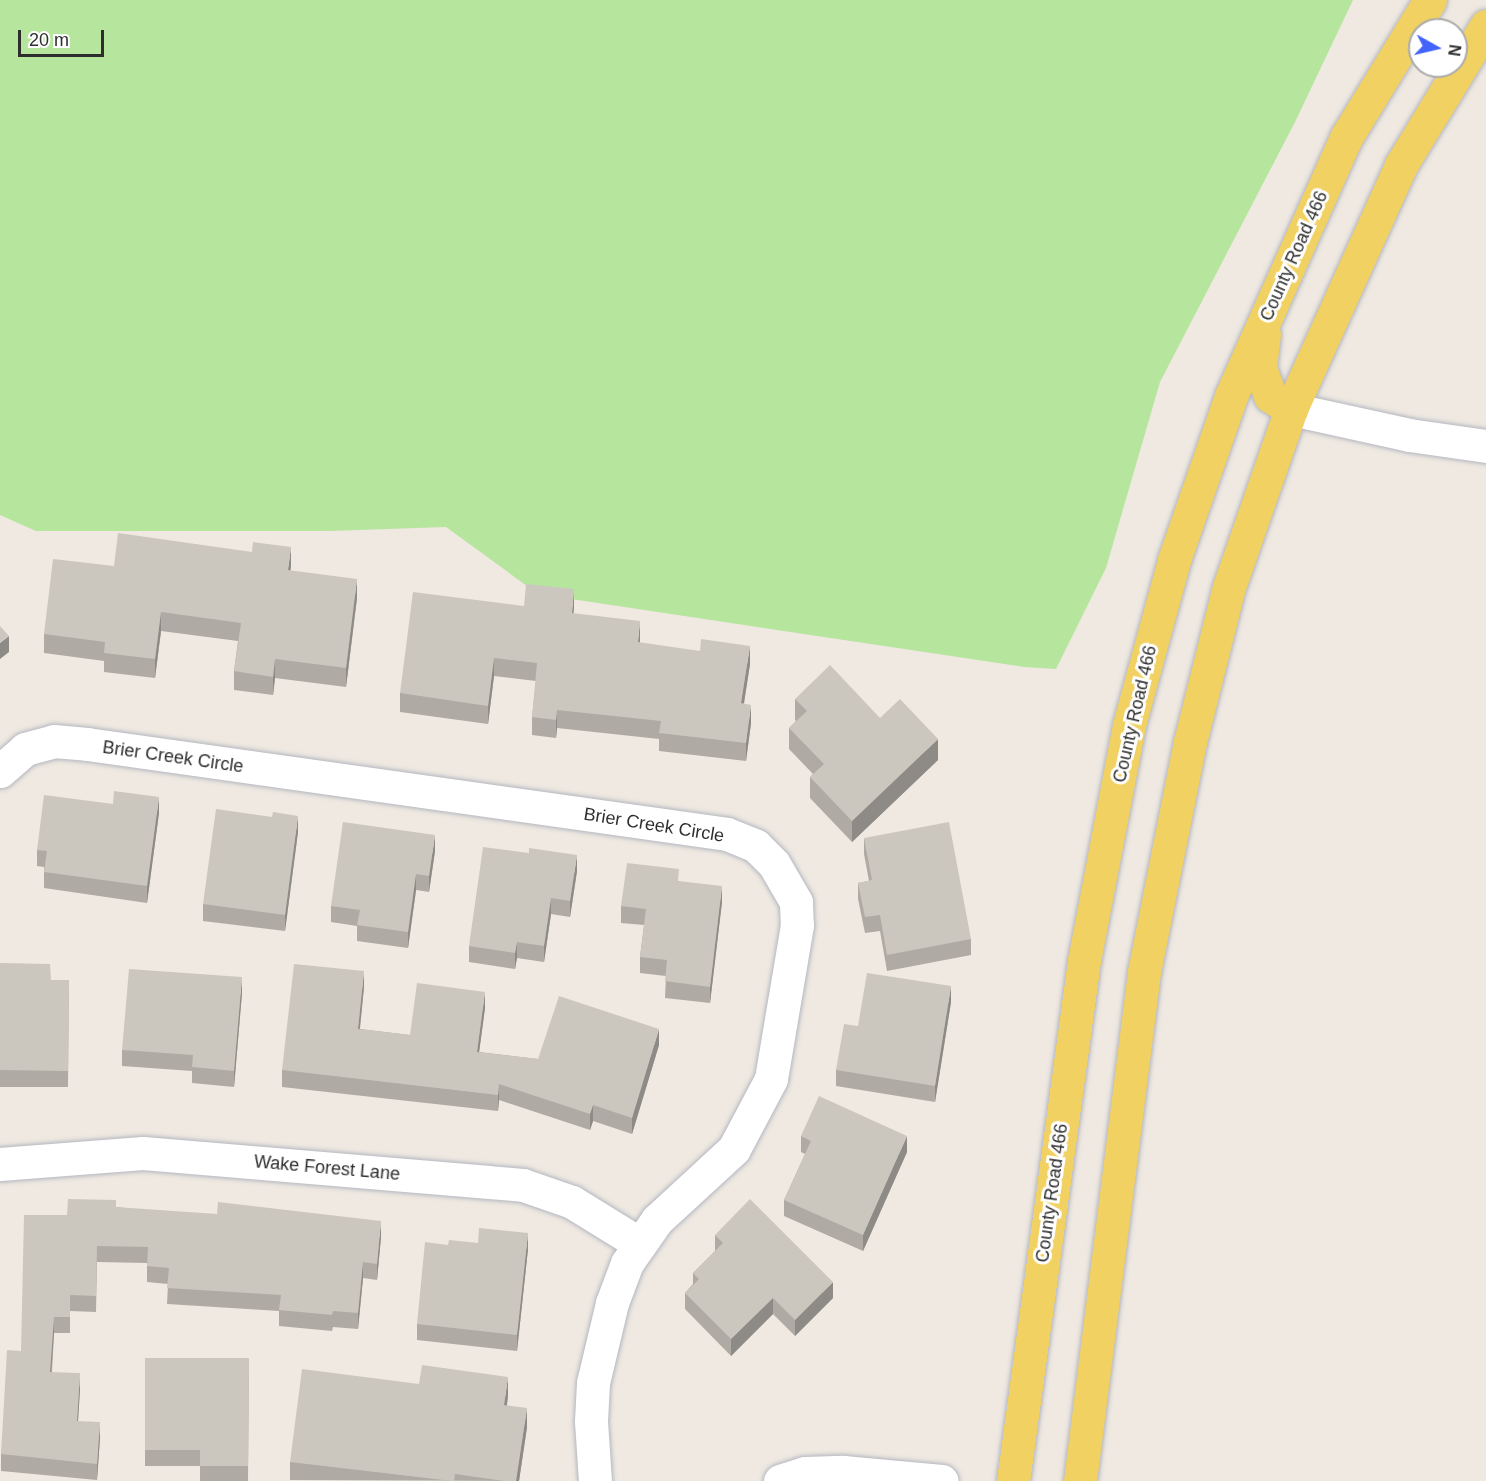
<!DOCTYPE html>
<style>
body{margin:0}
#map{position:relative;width:1486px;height:1481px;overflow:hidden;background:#efe9e1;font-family:Arial,sans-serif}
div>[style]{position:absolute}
.green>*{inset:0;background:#b6e59e}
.roads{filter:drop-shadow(0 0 2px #b4b7c1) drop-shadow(0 0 2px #b4b7c1)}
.minor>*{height:33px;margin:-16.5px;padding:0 16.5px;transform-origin:16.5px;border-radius:16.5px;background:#fff}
.major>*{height:33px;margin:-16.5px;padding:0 16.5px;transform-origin:16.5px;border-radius:16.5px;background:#f2d163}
.wall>*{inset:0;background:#afaba4}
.shaded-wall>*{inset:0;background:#8e8b86}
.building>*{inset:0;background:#cbc7bf}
span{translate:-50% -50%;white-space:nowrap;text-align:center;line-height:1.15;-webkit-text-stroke:6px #fff;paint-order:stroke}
.street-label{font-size:18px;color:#2e2e2e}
.north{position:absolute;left:1408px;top:18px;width:60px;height:60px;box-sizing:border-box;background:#fff;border:2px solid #ababab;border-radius:50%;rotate:98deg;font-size:16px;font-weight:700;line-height:24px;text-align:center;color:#2e2e2e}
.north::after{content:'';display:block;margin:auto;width:21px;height:27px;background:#4264fb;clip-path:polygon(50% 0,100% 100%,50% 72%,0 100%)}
.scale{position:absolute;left:18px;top:30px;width:86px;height:27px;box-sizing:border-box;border:3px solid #2e2e2e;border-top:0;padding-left:8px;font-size:18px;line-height:21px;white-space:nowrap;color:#2e2e2e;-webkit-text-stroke:4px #fff;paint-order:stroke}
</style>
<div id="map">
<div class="green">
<div style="clip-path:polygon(0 0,1353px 0,1295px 122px,1160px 382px,1106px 568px,1056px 669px,1024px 667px,538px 594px,446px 527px,330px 531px,36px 531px,0 515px)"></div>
</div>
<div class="roads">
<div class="minor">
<div style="left:1291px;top:409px;width:121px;rotate:12.4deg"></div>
<div style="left:1409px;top:435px;width:78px;rotate:8.1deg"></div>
<div style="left:0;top:771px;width:33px;rotate:-41deg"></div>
<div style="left:25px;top:749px;width:30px;rotate:-15deg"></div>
<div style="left:54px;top:741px;width:33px;rotate:5deg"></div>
<div style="left:87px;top:744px;width:646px;rotate:8deg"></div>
<div style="left:727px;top:834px;width:31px;rotate:22deg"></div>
<div style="left:756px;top:846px;width:25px;rotate:45deg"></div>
<div style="left:774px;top:864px;width:44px;rotate:59.9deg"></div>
<div style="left:796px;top:902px;width:23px;rotate:88deg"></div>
<div style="left:797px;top:925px;width:156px;rotate:99.6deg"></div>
<div style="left:771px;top:1079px;width:79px;rotate:117.9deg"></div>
<div style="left:734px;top:1149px;width:105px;rotate:137.3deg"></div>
<div style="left:657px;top:1220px;width:52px;rotate:124.9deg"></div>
<div style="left:627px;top:1263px;width:43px;rotate:110.6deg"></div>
<div style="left:612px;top:1303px;width:82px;rotate:103.4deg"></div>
<div style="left:593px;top:1383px;width:38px;rotate:93deg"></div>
<div style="left:591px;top:1421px;width:60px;rotate:86.2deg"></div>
<div style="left:0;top:1164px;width:143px;rotate:-4.4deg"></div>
<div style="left:143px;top:1153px;width:381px;rotate:4.8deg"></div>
<div style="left:523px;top:1185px;width:52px;rotate:19.1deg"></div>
<div style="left:572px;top:1202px;width:80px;rotate:31.7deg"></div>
<div style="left:780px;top:1481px;width:26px;rotate:-18deg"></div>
<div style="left:805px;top:1473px;width:38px;rotate:-2deg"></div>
<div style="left:843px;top:1472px;width:99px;rotate:5.2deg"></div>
</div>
<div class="major">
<div style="left:1264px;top:334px;width:34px;rotate:97deg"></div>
<div style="left:1260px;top:368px;width:30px;rotate:70deg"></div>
<div style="left:1270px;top:396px;width:25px;rotate:32deg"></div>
<div style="left:1013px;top:1481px;width:525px;rotate:-82.23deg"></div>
<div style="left:1084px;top:961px;width:240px;rotate:-79.2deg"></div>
<div style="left:1129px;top:725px;width:171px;rotate:-74.7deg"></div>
<div style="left:1174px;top:560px;width:174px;rotate:-70.8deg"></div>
<div style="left:1231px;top:396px;width:285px;rotate:-66deg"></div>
<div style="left:1347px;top:136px;width:159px;rotate:-58.6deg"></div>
<div style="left:1080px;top:1481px;width:513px;rotate:-82.83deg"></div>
<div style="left:1144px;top:972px;width:235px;rotate:-78.7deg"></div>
<div style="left:1190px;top:742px;width:160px;rotate:-75.9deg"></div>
<div style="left:1229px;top:587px;width:188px;rotate:-70.8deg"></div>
<div style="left:1291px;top:409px;width:268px;rotate:-65.7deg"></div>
<div style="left:1401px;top:165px;width:163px;rotate:-58.6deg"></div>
</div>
</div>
<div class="wall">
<div style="clip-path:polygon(114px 566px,291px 566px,290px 571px,357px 598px,346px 687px,275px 678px,273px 695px,234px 690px,234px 671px,238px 641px,161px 631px,155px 678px,104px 672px,104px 661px,44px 653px,44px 634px)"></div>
<div style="clip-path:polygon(524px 606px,574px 607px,573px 614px,640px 639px,640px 643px,750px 664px,744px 704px,751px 723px,746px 761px,659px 751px,659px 739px,557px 728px,556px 738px,532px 735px,532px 717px,536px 681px,494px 676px,488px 724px,400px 712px,400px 693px)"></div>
<div style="clip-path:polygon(795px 699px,880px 718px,938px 760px,852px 842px,810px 798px,810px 777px,813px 774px,789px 749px,789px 728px,796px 721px,795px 720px)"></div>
<div style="clip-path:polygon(159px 813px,147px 903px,44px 888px,44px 867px,37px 866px,37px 850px)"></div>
<div style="clip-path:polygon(298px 832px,285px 931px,203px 921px,203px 904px)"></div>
<div style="clip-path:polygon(864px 838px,971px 939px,971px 955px,887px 971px,880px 931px,865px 933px,858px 899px,858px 883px,869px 881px,864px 854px)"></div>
<div style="clip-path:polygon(435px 851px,429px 892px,416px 890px,408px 948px,357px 941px,357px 926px,331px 922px,331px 906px)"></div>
<div style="clip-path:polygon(577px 871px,570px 917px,551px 914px,544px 962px,517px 958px,515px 969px,469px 962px,469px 946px)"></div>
<div style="clip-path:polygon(679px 881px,722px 902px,710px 1003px,665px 998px,666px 976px,640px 973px,640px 957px,644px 925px,621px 923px,621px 906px)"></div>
<div style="clip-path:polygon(0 963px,51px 980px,69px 980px,68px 1087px,0 1087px)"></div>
<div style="clip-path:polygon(364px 987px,360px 1029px,410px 1035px,485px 1008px,479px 1052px,538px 1059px,659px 1045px,632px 1134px,593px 1121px,590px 1130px,499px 1100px,498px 1111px,282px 1087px,282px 1070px)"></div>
<div style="clip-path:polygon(242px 993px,234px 1087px,192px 1083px,192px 1071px,122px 1066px,122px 1050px)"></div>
<div style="clip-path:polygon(951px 1002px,935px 1102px,836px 1086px,836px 1070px,858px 1026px)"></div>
<div style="clip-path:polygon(801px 1136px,907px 1152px,863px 1251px,784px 1216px,784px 1200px,805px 1154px,801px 1152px)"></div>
<div style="clip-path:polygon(116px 1207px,381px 1237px,377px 1280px,363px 1278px,358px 1329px,333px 1327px,332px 1331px,279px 1326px,279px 1311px,167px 1304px,168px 1284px,147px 1282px,147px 1263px,97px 1262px,96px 1312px,70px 1311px,70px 1333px,54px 1333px,52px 1372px,80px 1389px,78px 1421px,100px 1438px,97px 1480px,1px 1471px,1px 1454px,21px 1351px,67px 1215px)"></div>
<div style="clip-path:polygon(715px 1235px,833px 1298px,795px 1336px,773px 1314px,731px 1356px,685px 1309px,685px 1293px,693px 1284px,693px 1273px,715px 1251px)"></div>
<div style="clip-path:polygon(448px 1245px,528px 1249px,517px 1351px,417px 1340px,417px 1324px)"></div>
<div style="clip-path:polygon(145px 1358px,249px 1358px,248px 1481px,200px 1481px,200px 1466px,145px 1466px)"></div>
<div style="clip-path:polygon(508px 1396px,507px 1405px,527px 1427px,519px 1481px,290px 1480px,290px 1462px)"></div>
</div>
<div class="shaded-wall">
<div style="clip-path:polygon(291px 547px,291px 566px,288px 589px,288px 570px)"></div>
<div style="clip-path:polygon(357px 579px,357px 598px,346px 687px,346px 668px)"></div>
<div style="clip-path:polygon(574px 589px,574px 607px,572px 632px,572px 613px)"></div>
<div style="clip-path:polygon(161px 612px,161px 631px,155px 678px,155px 659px)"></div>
<div style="clip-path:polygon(640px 621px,640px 639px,638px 661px,638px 642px)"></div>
<div style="clip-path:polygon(9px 636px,9px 652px,0 659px,0 643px)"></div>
<div style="clip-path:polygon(750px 646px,750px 664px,741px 721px,741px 703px)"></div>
<div style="clip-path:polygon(494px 658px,494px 676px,488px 724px,488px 706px)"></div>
<div style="clip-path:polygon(275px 659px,275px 678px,273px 695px,273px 677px)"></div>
<div style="clip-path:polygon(751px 705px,751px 723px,746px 761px,746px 743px)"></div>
<div style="clip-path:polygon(557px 710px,557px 728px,556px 738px,556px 720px)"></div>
<div style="clip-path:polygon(938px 739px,938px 760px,852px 842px,852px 821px)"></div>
<div style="clip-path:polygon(159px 797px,159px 813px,147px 903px,147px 886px)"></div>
<div style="clip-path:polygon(298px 816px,298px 832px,285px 931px,285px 915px)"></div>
<div style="clip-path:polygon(435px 835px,435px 851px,429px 892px,429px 876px)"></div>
<div style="clip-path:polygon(577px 855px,577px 871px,570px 917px,570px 901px)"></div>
<div style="clip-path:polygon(416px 874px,416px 890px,408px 948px,408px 932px)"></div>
<div style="clip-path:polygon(722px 886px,722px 902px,710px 1003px,710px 987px)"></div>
<div style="clip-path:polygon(551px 898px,551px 914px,544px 962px,544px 946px)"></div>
<div style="clip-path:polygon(517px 942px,517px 958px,515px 969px,515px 953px)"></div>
<div style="clip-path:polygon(364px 971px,364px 987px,358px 1045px,358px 1029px)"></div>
<div style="clip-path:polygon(242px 977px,242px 993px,234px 1087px,234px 1071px)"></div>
<div style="clip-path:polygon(951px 986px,951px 1002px,935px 1102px,935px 1086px)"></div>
<div style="clip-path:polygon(485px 992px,485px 1008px,477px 1068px,477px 1052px)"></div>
<div style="clip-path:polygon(659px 1029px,659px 1045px,632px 1134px,632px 1118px)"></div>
<div style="clip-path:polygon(499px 1084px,499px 1100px,498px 1111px,498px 1095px)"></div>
<div style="clip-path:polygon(593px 1105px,593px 1121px,590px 1130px,590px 1114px)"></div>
<div style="clip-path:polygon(907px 1136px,907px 1152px,863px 1251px,863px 1235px)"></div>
<div style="clip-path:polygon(381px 1221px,381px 1237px,377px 1280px,377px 1264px)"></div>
<div style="clip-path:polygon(528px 1233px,528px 1249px,517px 1351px,517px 1335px)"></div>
<div style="clip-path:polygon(363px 1262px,363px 1278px,358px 1329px,358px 1313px)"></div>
<div style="clip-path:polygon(833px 1282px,833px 1298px,795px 1336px,795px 1320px)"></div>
<div style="clip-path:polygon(773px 1298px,773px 1314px,731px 1356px,731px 1339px)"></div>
<div style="clip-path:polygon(54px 1317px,54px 1333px,50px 1388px,50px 1372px)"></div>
<div style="clip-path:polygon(80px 1373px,80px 1389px,77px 1437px,77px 1421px)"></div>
<div style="clip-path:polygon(508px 1377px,508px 1396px,504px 1424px,504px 1405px)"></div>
<div style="clip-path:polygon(527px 1408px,527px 1427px,519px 1481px,516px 1481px)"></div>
<div style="clip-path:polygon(100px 1422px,100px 1438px,97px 1480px,97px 1464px)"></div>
</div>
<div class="building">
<div style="clip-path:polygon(118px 533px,252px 552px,253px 542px,291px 547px,288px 570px,357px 579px,346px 668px,275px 659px,273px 677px,234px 671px,241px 623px,161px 612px,155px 659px,104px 653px,105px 642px,44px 634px,53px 559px,114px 566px)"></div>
<div style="clip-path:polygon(526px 584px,574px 589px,572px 613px,640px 621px,638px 642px,700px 651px,701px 639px,750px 646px,741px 703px,751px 705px,746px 743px,659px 733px,661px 721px,557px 710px,556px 720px,532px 717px,537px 663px,494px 658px,488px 706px,400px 693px,413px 592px,524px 606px)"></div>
<div style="clip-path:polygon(0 626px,9px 636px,0 643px)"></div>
<div style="clip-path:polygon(830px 665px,880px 718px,900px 699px,938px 739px,852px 821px,810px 777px,824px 764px,789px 728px,807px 711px,795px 699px)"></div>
<div style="clip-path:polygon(114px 791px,159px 797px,147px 886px,44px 872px,47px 851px,37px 850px,44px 795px,113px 804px)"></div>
<div style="clip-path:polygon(216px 809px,272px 817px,273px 812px,298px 816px,285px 915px,203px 904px)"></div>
<div style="clip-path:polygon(343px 822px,435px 835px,429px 876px,416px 874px,408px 932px,357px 925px,360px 910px,331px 906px)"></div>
<div style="clip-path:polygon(949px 822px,971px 939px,887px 955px,880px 915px,865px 917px,858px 883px,872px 880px,864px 838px)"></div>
<div style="clip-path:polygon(483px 847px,529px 853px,529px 848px,577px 855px,570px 901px,551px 898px,544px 946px,517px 942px,515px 953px,469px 946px)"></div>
<div style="clip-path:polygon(627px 863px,679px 869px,678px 881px,722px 886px,710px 987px,665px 981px,667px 960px,640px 957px,646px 909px,621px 906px)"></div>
<div style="clip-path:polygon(0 963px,50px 964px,51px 980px,69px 980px,68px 1071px,0 1070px)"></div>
<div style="clip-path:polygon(294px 964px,364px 971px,358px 1029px,410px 1035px,417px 983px,485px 992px,477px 1052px,538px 1059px,559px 996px,659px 1029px,632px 1118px,593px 1105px,590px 1114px,499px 1084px,498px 1095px,282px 1070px)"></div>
<div style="clip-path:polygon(129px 969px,242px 977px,234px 1071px,192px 1067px,193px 1055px,122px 1050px)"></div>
<div style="clip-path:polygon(867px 973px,951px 986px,935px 1086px,836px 1070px,844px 1024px,858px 1026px)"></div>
<div style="clip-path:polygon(819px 1096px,907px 1136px,863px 1235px,784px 1200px,811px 1141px,801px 1136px)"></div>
<div style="clip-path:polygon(68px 1199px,116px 1200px,116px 1207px,217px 1214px,218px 1202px,381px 1221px,377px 1264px,363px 1262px,358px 1313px,333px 1311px,332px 1315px,279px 1310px,281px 1295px,167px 1288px,169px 1268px,147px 1266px,148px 1247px,97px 1246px,96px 1296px,70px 1295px,70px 1317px,54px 1317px,50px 1372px,80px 1373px,77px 1421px,100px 1422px,97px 1464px,1px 1454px,7px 1350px,21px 1351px,24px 1215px,67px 1215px)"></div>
<div style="clip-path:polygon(750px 1199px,833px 1282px,795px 1320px,773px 1298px,731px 1339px,685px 1293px,699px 1279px,693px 1273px,723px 1243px,715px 1235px)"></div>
<div style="clip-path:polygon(479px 1228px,528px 1233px,517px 1335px,417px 1324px,425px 1242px,448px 1245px,449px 1240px,478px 1243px)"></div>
<div style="clip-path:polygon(145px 1358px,249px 1358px,248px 1466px,200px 1466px,200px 1450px,145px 1450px)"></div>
<div style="clip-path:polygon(422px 1365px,508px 1377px,504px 1405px,527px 1408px,516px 1481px,504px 1481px,455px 1474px,454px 1481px,452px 1481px,290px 1462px,302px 1369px,419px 1384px)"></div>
</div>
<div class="street-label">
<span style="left:1294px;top:256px;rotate:-66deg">County Road 466</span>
<span style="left:1135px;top:714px;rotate:-77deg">County Road 466</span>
<span style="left:173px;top:757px;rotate:8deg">Brier Creek Circle</span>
<span style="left:654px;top:825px;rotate:9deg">Brier Creek Circle</span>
<span style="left:327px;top:1168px;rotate:5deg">Wake Forest Lane</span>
<span style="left:1052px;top:1193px;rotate:-82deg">County Road 466</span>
</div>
<div class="north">N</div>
<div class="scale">20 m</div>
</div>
